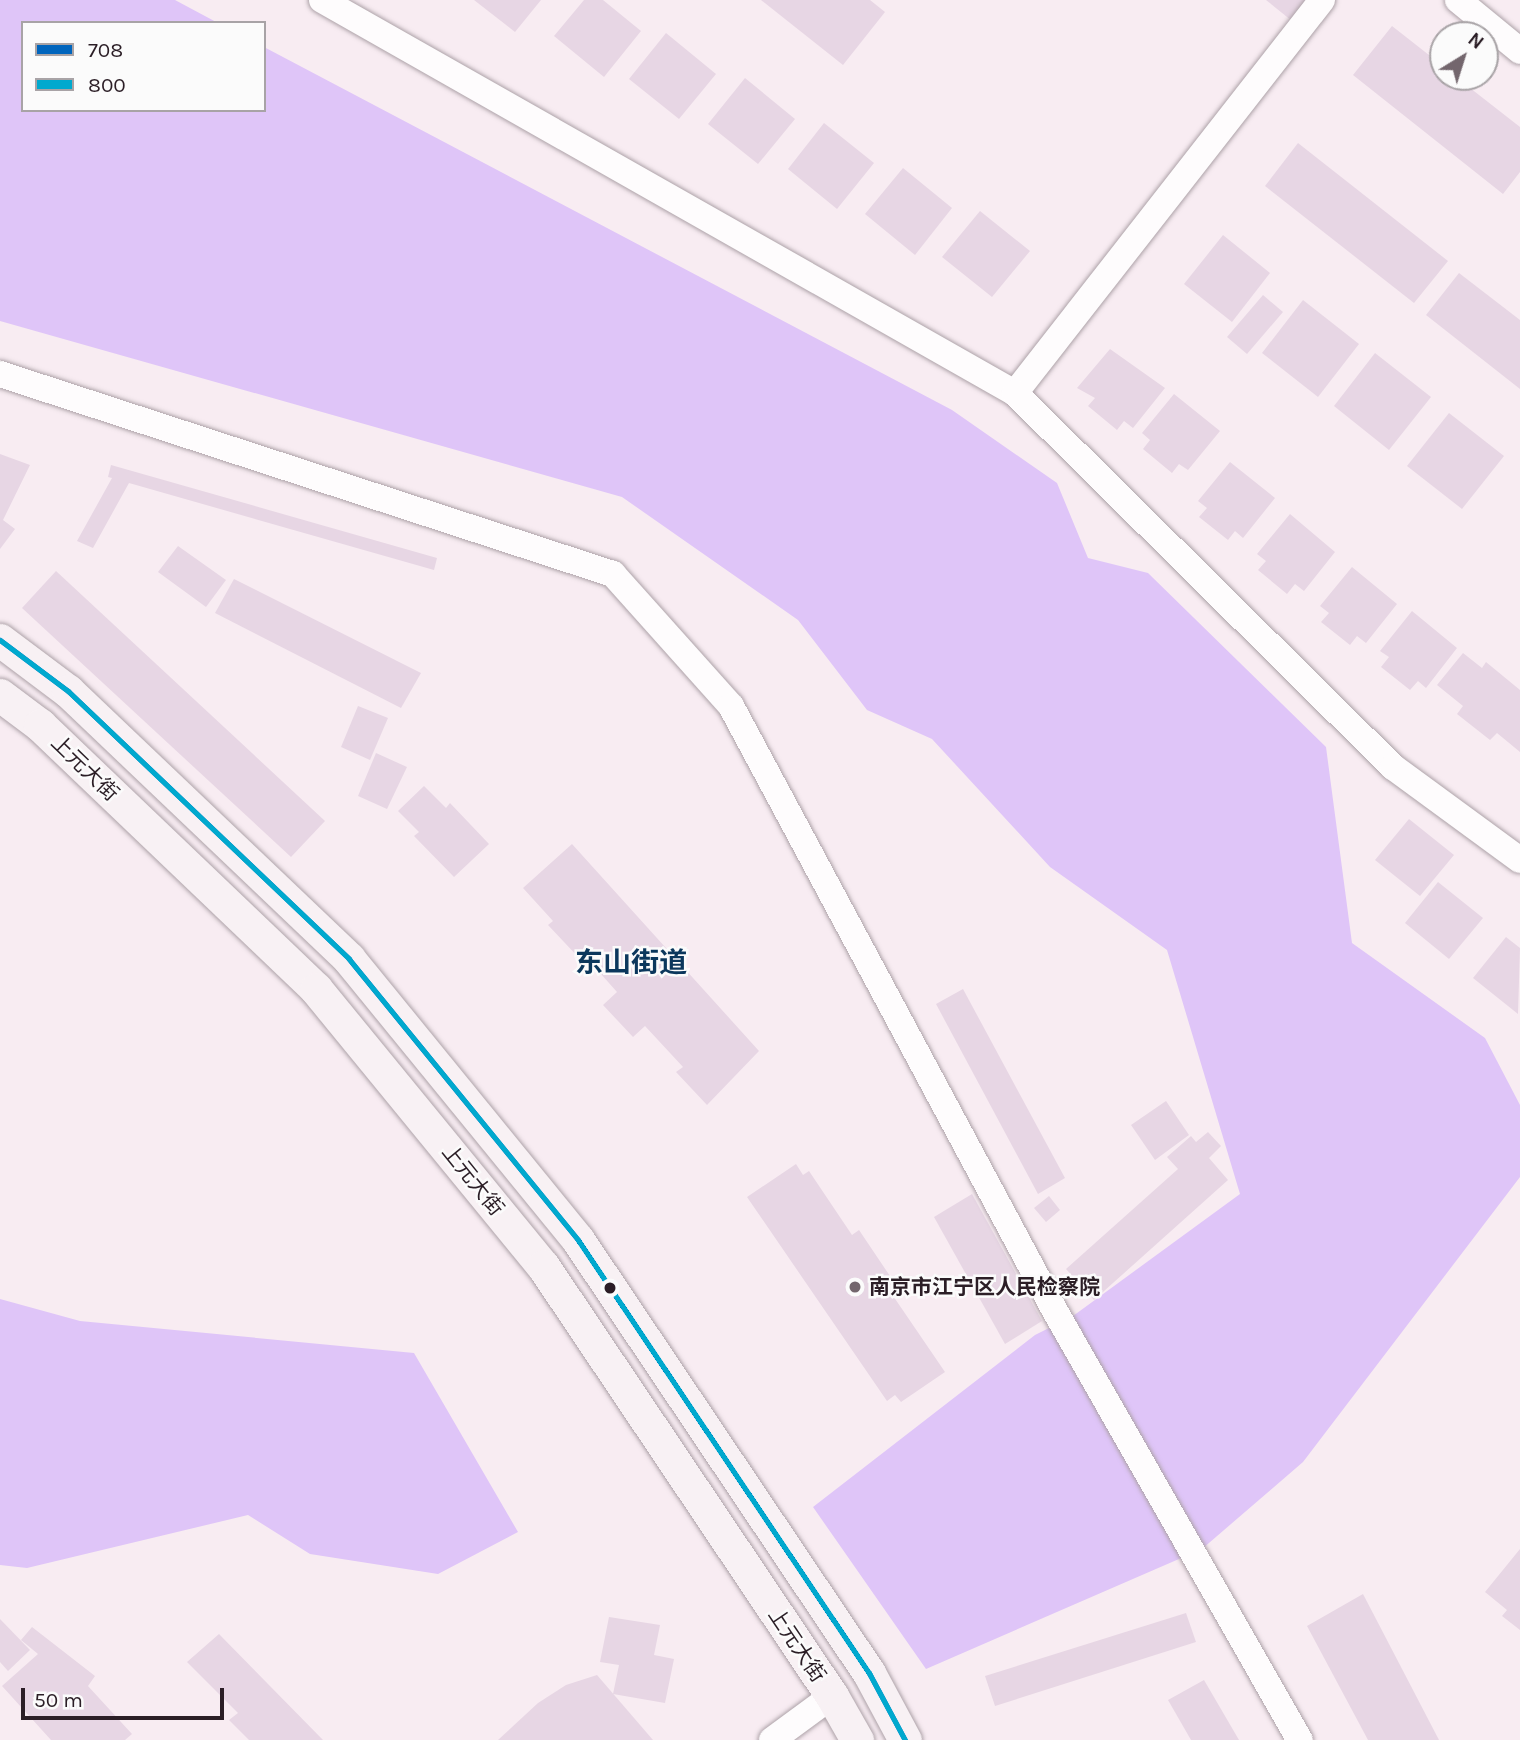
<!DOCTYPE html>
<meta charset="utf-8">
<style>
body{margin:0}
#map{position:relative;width:1520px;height:1740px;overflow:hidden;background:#f8ecf2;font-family:Karla,"Noto Sans SC",sans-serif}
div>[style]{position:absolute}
.water>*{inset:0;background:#dfc5f8}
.building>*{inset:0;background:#e7d6e4}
.roads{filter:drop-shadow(0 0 2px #ada2a8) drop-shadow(0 0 2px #ada2a8)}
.minor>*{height:26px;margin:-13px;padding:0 13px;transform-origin:13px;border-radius:13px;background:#fefcfd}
.major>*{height:33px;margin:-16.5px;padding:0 16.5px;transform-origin:16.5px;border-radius:16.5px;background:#f8f1f4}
.bus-1>*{height:5px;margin:-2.5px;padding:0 2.5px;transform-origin:2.5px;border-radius:2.5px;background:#0065bd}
.bus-2>*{height:5px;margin:-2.5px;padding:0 2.5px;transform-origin:2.5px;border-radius:2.5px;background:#00a9ce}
.dots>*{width:19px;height:19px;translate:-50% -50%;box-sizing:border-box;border:4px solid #fbfbfb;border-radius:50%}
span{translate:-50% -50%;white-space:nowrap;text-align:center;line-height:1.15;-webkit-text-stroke:5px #fbfbfb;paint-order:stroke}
.street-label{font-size:21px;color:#2b1e26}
.poi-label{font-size:21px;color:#2b1e26;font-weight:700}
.left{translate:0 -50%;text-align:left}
.district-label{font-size:28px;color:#0b375c;font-weight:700}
.legend{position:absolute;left:21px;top:21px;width:245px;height:91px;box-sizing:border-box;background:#fbfbfb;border:2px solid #a8a3a6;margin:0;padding:9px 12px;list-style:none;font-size:21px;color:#2b1e26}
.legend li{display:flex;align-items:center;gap:14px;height:35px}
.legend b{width:35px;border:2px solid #a8a3a6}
.north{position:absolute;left:1429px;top:21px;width:70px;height:70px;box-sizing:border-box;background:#fbfbfb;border:2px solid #a8a3a6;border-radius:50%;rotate:38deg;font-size:19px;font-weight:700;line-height:28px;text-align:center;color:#2b1e26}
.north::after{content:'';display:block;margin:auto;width:24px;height:32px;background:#73666d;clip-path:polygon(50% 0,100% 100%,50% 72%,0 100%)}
.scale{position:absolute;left:21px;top:1688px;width:203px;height:32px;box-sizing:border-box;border:4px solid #2b1e26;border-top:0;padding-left:9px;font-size:21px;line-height:24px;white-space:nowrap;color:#2b1e26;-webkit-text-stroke:5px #fbfbfb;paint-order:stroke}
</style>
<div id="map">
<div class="water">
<div style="clip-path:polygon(0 0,175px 0,218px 23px,23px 23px,23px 110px,264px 110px,264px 47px,952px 410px,1057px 483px,1088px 558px,1148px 573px,1326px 747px,1352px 943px,1485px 1038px,1520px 1105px,1520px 1177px,1303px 1462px,1202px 1549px,926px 1669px,813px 1507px,1035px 1335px,1073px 1316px,1240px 1194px,1167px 950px,1050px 867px,932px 739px,867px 710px,798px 620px,622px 497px,0 321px)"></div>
<div style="clip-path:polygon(0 1299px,80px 1321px,414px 1353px,518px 1532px,438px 1574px,310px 1554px,248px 1515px,27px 1568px,0 1565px)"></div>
</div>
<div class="building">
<div style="clip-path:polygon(474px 0,541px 0,515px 32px)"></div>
<div style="clip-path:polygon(584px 0,603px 0,641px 31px,604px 77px,554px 36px)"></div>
<div style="clip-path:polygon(761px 0,870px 0,885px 12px,843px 65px)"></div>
<div style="clip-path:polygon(1266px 0,1317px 0,1297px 25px)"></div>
<div style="clip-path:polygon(1392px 26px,1443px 66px,1443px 77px,1456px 77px,1520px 127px,1520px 172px,1503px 194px,1353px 75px)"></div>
<div style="clip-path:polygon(666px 33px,716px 74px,679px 119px,629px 79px)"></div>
<div style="clip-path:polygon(745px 78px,795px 119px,758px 164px,708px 124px)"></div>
<div style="clip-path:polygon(824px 123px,874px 163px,837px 209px,788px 169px)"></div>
<div style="clip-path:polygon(1298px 143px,1448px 261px,1414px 303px,1265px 186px)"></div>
<div style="clip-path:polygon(903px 168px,952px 208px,915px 255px,865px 214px)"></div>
<div style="clip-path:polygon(980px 211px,1030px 251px,992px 297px,942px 257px)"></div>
<div style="clip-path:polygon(1223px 235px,1270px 273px,1232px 322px,1184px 284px)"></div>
<div style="clip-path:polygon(1459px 273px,1520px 320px,1520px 389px,1426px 315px)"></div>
<div style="clip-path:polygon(1263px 295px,1283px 312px,1247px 354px,1227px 337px)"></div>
<div style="clip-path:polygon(1303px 300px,1359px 344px,1318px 397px,1262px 353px)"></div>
<div style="clip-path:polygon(1110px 349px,1165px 388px,1133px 428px,1124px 421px,1117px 430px,1088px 406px,1095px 398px,1077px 388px)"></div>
<div style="clip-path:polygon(1375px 353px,1431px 397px,1389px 450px,1334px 406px)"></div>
<div style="clip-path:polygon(1174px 394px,1220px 431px,1188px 470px,1179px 464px,1172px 473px,1143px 449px,1150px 440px,1142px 433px)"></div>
<div style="clip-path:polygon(1449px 413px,1504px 456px,1462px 509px,1407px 466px)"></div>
<div style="clip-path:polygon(0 454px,30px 465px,3px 520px,15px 529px,0 549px)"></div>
<div style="clip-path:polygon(1230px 462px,1275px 498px,1243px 538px,1235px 531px,1228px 540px,1199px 517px,1207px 508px,1198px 501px)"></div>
<div style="clip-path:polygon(111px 465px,437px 558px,434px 570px,129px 483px,93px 548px,77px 541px,112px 478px,108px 477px)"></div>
<div style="clip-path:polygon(1290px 514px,1335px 552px,1304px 591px,1295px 584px,1287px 594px,1258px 570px,1266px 561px,1257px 554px)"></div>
<div style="clip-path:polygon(178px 546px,226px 580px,206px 607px,158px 572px)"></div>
<div style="clip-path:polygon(1352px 567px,1397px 604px,1366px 643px,1357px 636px,1350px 645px,1321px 622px,1329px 613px,1320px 606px)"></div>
<div style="clip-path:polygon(56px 571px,325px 821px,291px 857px,22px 608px)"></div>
<div style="clip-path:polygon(234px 579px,421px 673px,401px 708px,215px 613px)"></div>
<div style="clip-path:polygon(1412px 611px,1457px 648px,1426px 688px,1418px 681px,1410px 690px,1381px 667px,1389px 657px,1380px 651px)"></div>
<div style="clip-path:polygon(1463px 653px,1482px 668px,1486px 662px,1520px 690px,1520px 752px,1497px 733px,1490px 740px,1457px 714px,1463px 706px,1437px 685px)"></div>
<div style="clip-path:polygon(358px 706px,388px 718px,370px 760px,341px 747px)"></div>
<div style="clip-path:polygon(376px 753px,407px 767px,387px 809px,358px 796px)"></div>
<div style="clip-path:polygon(424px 786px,446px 808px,450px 803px,489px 844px,454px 877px,414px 836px,419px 832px,398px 811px)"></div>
<div style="clip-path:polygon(1409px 819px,1454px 855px,1420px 896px,1375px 860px)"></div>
<div style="clip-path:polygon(572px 844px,759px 1051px,707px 1105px,676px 1072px,683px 1067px,645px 1026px,633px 1037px,603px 1005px,617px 992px,584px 955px,580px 959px,548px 925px,553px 921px,523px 888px)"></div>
<div style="clip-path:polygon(1438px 882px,1483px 918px,1449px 959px,1405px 923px)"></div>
<div style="clip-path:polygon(1506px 937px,1520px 948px,1518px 1014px,1473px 978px)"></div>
<div style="clip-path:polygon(963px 989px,1065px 1178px,1038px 1194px,936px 1004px)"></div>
<div style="clip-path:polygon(1166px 1101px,1189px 1135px,1155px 1160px,1131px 1125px)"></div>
<div style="clip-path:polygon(1208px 1132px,1221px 1146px,1209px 1158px,1228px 1180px,1094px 1300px,1066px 1269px,1178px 1169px,1167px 1157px,1191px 1136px,1196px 1142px)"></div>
<div style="clip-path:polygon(796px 1164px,803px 1175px,809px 1171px,852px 1235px,859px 1230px,894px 1282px,887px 1287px,945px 1372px,901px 1402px,895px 1395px,887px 1401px,747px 1197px)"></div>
<div style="clip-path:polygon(972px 1194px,1042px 1321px,1005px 1344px,934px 1217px)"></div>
<div style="clip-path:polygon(1049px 1196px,1060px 1210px,1046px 1222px,1034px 1208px)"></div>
<div style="clip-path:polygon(1520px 1549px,1520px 1630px,1502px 1616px,1507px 1610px,1485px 1592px)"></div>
<div style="clip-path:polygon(1363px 1594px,1439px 1740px,1368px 1740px,1307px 1626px)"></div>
<div style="clip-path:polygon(1186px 1613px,1196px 1642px,995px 1706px,985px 1676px)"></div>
<div style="clip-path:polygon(609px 1617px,660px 1625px,654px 1655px,674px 1659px,665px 1703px,613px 1694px,619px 1665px,600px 1662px)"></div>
<div style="clip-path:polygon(0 1619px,30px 1650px,8px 1671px,0 1662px)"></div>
<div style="clip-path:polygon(32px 1627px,95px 1676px,88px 1686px,132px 1734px,125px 1740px,51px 1740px,2px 1686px,38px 1654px,21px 1640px)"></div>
<div style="clip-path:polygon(219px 1634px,323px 1740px,249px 1740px,229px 1720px,238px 1713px,187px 1662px)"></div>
<div style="clip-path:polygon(597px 1675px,653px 1740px,498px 1740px,538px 1703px,566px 1685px)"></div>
<div style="clip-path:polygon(1204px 1680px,1239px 1740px,1191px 1740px,1168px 1700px)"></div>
</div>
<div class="roads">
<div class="minor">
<div style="left:322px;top:0;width:797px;rotate:29.56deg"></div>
<div style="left:1322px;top:0;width:499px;rotate:128deg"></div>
<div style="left:1015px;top:393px;width:532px;rotate:44.7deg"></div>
<div style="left:1393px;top:767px;width:157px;rotate:36.2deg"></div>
<div style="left:1458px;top:0;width:80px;rotate:39.4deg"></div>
<div style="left:0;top:374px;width:645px;rotate:18.07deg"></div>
<div style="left:613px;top:574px;width:177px;rotate:48.2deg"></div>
<div style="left:731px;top:706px;width:686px;rotate:61.83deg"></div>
<div style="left:1055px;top:1311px;width:494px;rotate:60.3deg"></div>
<div style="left:772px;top:1740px;width:74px;rotate:-36.3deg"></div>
</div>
<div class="major">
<div style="left:0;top:640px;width:85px;rotate:36.9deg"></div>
<div style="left:68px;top:691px;width:388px;rotate:43.6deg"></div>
<div style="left:349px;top:959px;width:362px;rotate:50.8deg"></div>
<div style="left:578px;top:1240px;width:522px;rotate:56.1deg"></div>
<div style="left:869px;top:1673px;width:76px;rotate:61.8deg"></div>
<div style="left:0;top:695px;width:50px;rotate:36.9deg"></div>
<div style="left:40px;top:725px;width:382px;rotate:43.7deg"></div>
<div style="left:316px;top:989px;width:358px;rotate:50.7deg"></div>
<div style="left:543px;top:1266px;width:518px;rotate:56.1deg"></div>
<div style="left:832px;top:1696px;width:51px;rotate:60.4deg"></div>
</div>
</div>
<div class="bus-1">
<div style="left:0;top:640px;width:85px;rotate:36.9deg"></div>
<div style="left:68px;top:691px;width:388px;rotate:43.6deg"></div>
<div style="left:349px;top:959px;width:362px;rotate:50.8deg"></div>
<div style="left:578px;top:1240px;width:522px;rotate:56.1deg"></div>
<div style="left:869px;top:1673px;width:76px;rotate:61.8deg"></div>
</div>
<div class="bus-2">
<div style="left:0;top:640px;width:85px;rotate:36.9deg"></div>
<div style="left:68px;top:691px;width:388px;rotate:43.6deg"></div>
<div style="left:349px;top:959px;width:362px;rotate:50.8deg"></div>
<div style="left:578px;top:1240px;width:522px;rotate:56.1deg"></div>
<div style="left:869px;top:1673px;width:76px;rotate:61.8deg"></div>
</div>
<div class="dots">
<div style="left:855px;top:1287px;background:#73666d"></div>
<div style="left:610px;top:1288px;background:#2b1e26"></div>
</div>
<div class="street-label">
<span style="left:85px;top:768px;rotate:44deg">上元大街</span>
<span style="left:473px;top:1180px;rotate:51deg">上元大街</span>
<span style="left:797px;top:1645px;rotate:56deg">上元大街</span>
</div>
<div class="poi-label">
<span class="left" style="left:869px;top:1287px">南京市江宁区人民检察院</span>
</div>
<div class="district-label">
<span style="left:631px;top:963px">东山街道</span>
</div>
<ul class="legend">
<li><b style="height:9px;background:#0065bd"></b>708</li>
<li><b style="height:9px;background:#00a9ce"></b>800</li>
</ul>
<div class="north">N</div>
<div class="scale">50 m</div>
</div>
